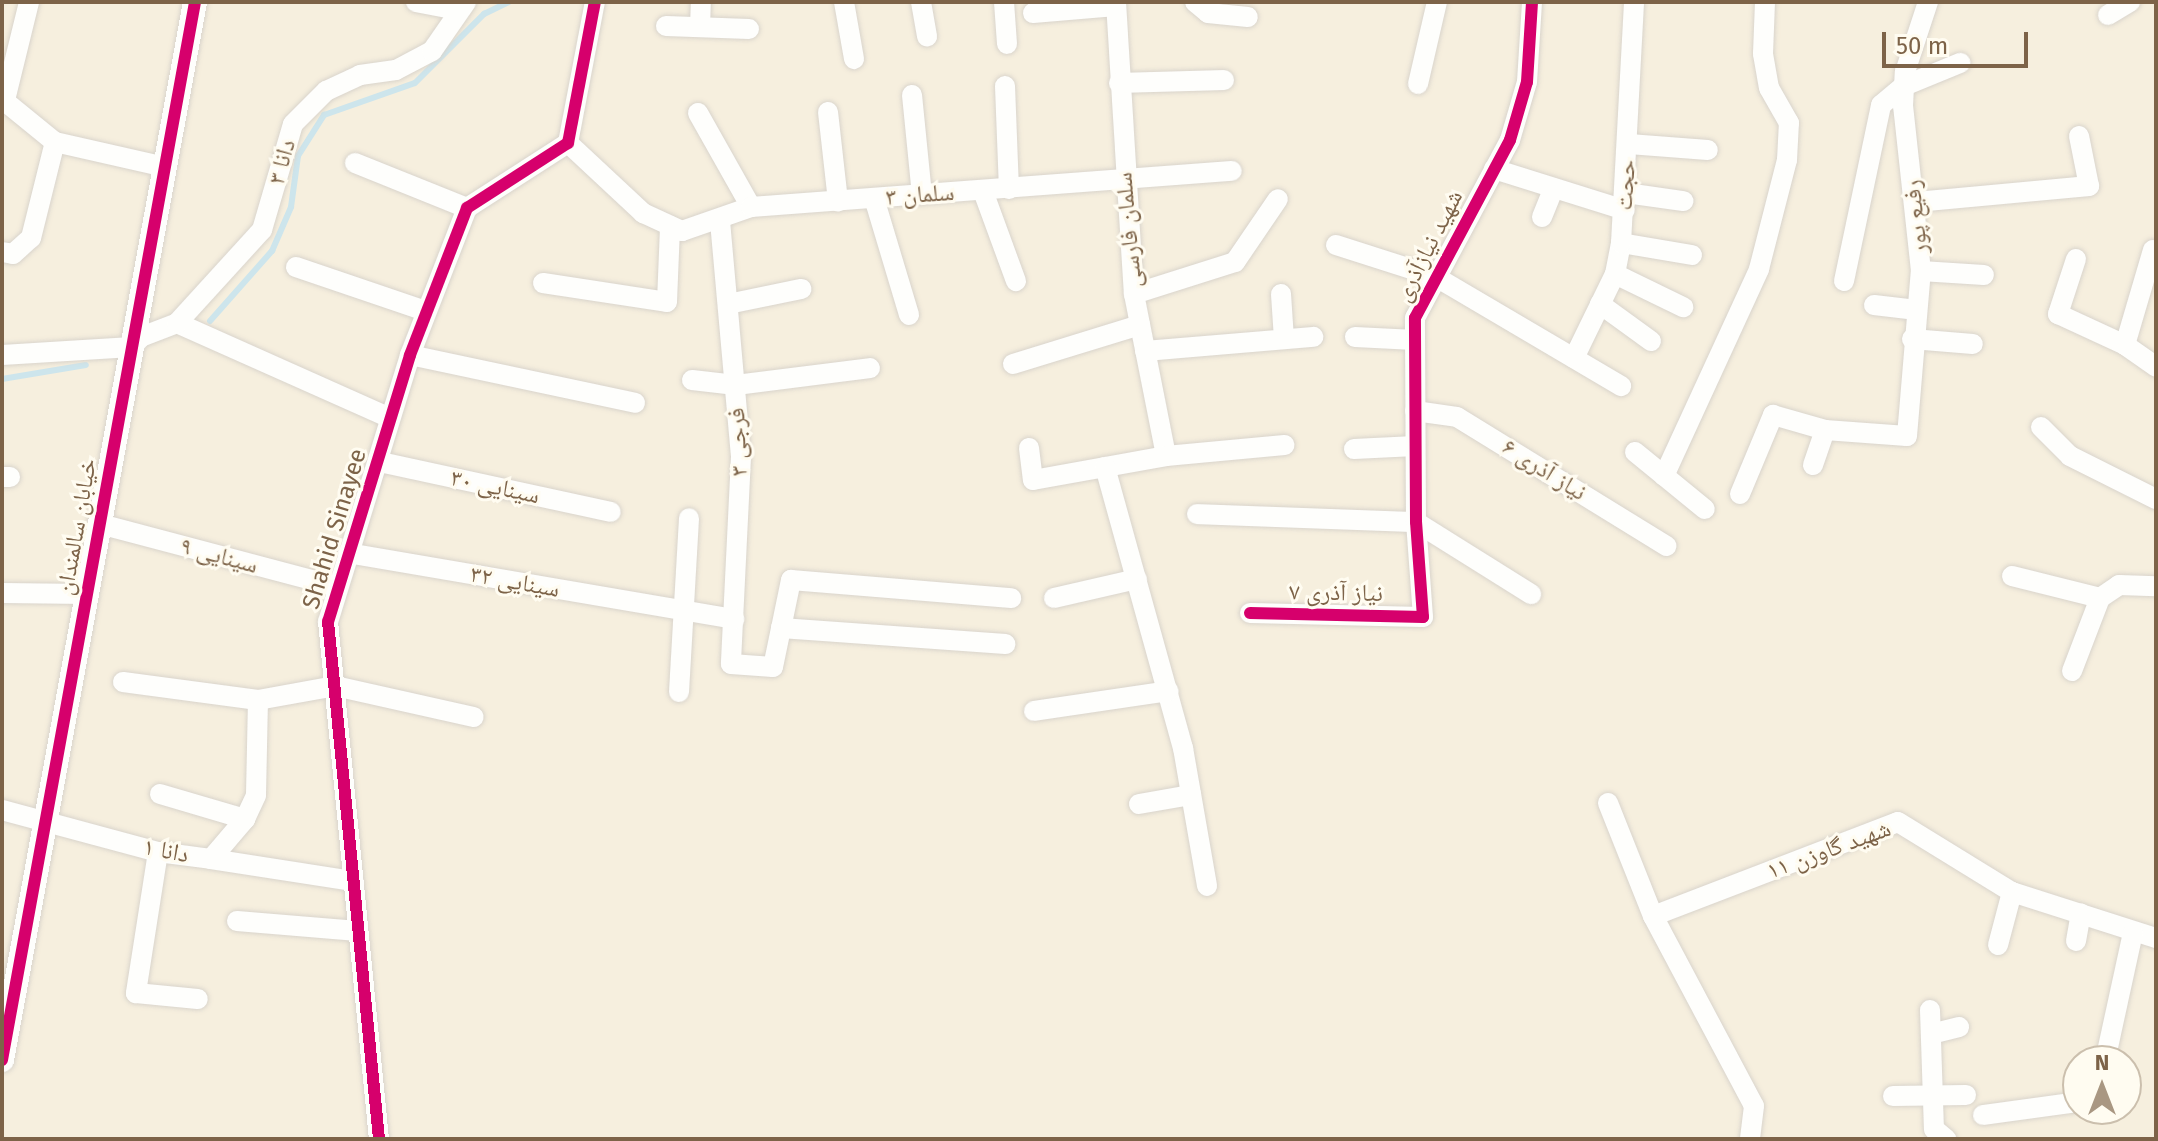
<!DOCTYPE html>
<meta charset="utf-8">
<style>
body{margin:0}
#map{position:relative;width:2158px;height:1141px;overflow:hidden;background:#faf7ee;font-family:"Fira Sans","Noto Naskh Arabic",sans-serif}
div>[style]{position:absolute}
.residential>*{inset:0;background:#f6efde}
.stream>*{height:6px;margin:-3px;padding:0 3px;transform-origin:3px;border-radius:3px;background:#cde5ec}
.roads{filter:drop-shadow(0 0 2px #d9d4cc) drop-shadow(0 0 2px #d9d4cc)}
.minor>*{height:20px;margin:-10px;padding:0 10px;transform-origin:10px;border-radius:10px;background:#fefefc}
.tertiary>*{height:24px;margin:-12px;padding:0 12px;transform-origin:12px;border-radius:12px;background:#fefefc}
.cycleway>*{height:12px;margin:-6px;padding:0 6px;transform-origin:6px;border-radius:6px;background:#d6006c}
span{translate:-50% -50%;white-space:nowrap;text-align:center;line-height:1.15;-webkit-text-stroke:6px #fffcf1;paint-order:stroke}
.street-label{font-size:24px;color:#7d6348}
.frame{position:absolute;inset:0;border:4px solid #7d6348;pointer-events:none}
.north{position:absolute;left:2062px;top:1045px;width:80px;height:80px;box-sizing:border-box;background:#fffcf1;border:2px solid #cbbfad;border-radius:50%;rotate:0deg;font-size:22px;font-weight:700;line-height:32px;text-align:center;color:#7d6348}
.north::after{content:'';display:block;margin:auto;width:28px;height:36px;background:#a99782;clip-path:polygon(50% 0,100% 100%,50% 72%,0 100%)}
.scale{position:absolute;left:1882px;top:32px;width:146px;height:36px;box-sizing:border-box;border:4px solid #7d6348;border-top:0;padding-left:10px;font-size:24px;line-height:28px;white-space:nowrap;color:#7d6348;-webkit-text-stroke:6px #fffcf1;paint-order:stroke}
</style>
<div id="map">
<div class="residential">
<div style="clip-path:polygon(evenodd,2px 2px,2156px 2px,2156px 1139px,2px 1139px,2px 2px,2078px 1061px,2126px 1061px,2126px 1109px,2078px 1109px,2078px 1061px)"></div>
</div>
<div class="stream">
<div style="left:210px;top:321px;width:94px;rotate:-48.5deg"></div>
<div style="left:272px;top:251px;width:48px;rotate:-66.6deg"></div>
<div style="left:291px;top:207px;width:51px;rotate:-82.2deg"></div>
<div style="left:298px;top:156px;width:49px;rotate:-57.6deg"></div>
<div style="left:324px;top:115px;width:96px;rotate:-19.4deg"></div>
<div style="left:415px;top:83px;width:98px;rotate:-45deg"></div>
<div style="left:484px;top:14px;width:28px;rotate:-26deg"></div>
<div style="left:2px;top:379px;width:85px;rotate:-9.5deg"></div>
</div>
<div class="roads">
<div class="minor">
<div style="left:416px;top:2px;width:43px;rotate:10.8deg"></div>
<div style="left:844px;top:2px;width:58px;rotate:80deg"></div>
<div style="left:921px;top:2px;width:35px;rotate:80deg"></div>
<div style="left:1004px;top:2px;width:42px;rotate:85.9deg"></div>
<div style="left:1116px;top:2px;width:293px;rotate:86.5deg"></div>
<div style="left:1134px;top:294px;width:165px;rotate:78.8deg"></div>
<div style="left:1195px;top:2px;width:17px;rotate:40deg"></div>
<div style="left:1208px;top:13px;width:40px;rotate:5.7deg"></div>
<div style="left:1033px;top:13px;width:83px;rotate:-4.8deg"></div>
<div style="left:2108px;top:15px;width:26px;rotate:-31deg"></div>
<div style="left:666px;top:26px;width:83px;rotate:2.1deg"></div>
<div style="left:700px;top:27px;width:25px;rotate:-88deg"></div>
<div style="left:1119px;top:83px;width:105px;rotate:-1.6deg"></div>
<div style="left:1418px;top:84px;width:84px;rotate:-77deg"></div>
<div style="left:1005px;top:86px;width:103px;rotate:87.8deg"></div>
<div style="left:912px;top:95px;width:100px;rotate:84.3deg"></div>
<div style="left:2px;top:99px;width:68px;rotate:39.1deg"></div>
<div style="left:55px;top:142px;width:113px;rotate:12.8deg"></div>
<div style="left:5px;top:100px;width:101px;rotate:-76.2deg"></div>
<div style="left:828px;top:112px;width:90px;rotate:83.6deg"></div>
<div style="left:698px;top:113px;width:108px;rotate:60.6deg"></div>
<div style="left:568px;top:143px;width:103px;rotate:43deg"></div>
<div style="left:643px;top:213px;width:43px;rotate:24.8deg"></div>
<div style="left:682px;top:231px;width:73px;rotate:-19.2deg"></div>
<div style="left:751px;top:207px;width:482px;rotate:-4.3deg"></div>
<div style="left:1629px;top:144px;width:79px;rotate:4.3deg"></div>
<div style="left:355px;top:163px;width:121px;rotate:21.9deg"></div>
<div style="left:1494px;top:169px;width:137px;rotate:17.4deg"></div>
<div style="left:983px;top:191px;width:96px;rotate:69.9deg"></div>
<div style="left:1626px;top:193px;width:58px;rotate:8deg"></div>
<div style="left:874px;top:198px;width:122px;rotate:73.3deg"></div>
<div style="left:1916px;top:202px;width:174px;rotate:-5.3deg"></div>
<div style="left:2089px;top:186px;width:51px;rotate:-101.3deg"></div>
<div style="left:1542px;top:217px;width:31px;rotate:-68deg"></div>
<div style="left:720px;top:221px;width:237px;rotate:84.9deg"></div>
<div style="left:741px;top:457px;width:207px;rotate:92.8deg"></div>
<div style="left:731px;top:664px;width:42px;rotate:4.1deg"></div>
<div style="left:773px;top:667px;width:89px;rotate:-78.3deg"></div>
<div style="left:791px;top:580px;width:221px;rotate:4.7deg"></div>
<div style="left:1621px;top:243px;width:72px;rotate:9.6deg"></div>
<div style="left:1336px;top:245px;width:105px;rotate:17.7deg"></div>
<div style="left:1436px;top:277px;width:215px;rotate:30.5deg"></div>
<div style="left:2px;top:252px;width:11px;rotate:10deg"></div>
<div style="left:13px;top:254px;width:24px;rotate:-42deg"></div>
<div style="left:31px;top:238px;width:99px;rotate:-76deg"></div>
<div style="left:2076px;top:259px;width:58px;rotate:108.1deg"></div>
<div style="left:2058px;top:314px;width:74px;rotate:24.8deg"></div>
<div style="left:2125px;top:345px;width:38px;rotate:35deg"></div>
<div style="left:296px;top:267px;width:136px;rotate:18.8deg"></div>
<div style="left:1921px;top:271px;width:63px;rotate:3.6deg"></div>
<div style="left:1615px;top:274px;width:76px;rotate:25.9deg"></div>
<div style="left:1844px;top:281px;width:180px;rotate:-78.1deg"></div>
<div style="left:1881px;top:105px;width:30px;rotate:-40deg"></div>
<div style="left:1904px;top:86px;width:61px;rotate:-22.3deg"></div>
<div style="left:543px;top:283px;width:125px;rotate:8.7deg"></div>
<div style="left:667px;top:302px;width:76px;rotate:-87.7deg"></div>
<div style="left:1134px;top:294px;width:106px;rotate:-17.6deg"></div>
<div style="left:1235px;top:262px;width:76px;rotate:-55.7deg"></div>
<div style="left:1281px;top:294px;width:45px;rotate:86.2deg"></div>
<div style="left:728px;top:304px;width:75px;rotate:-11.6deg"></div>
<div style="left:1600px;top:304px;width:63px;rotate:36deg"></div>
<div style="left:1874px;top:305px;width:43px;rotate:6.6deg"></div>
<div style="left:177px;top:323px;width:233px;rotate:24deg"></div>
<div style="left:1355px;top:337px;width:60px;rotate:2.9deg"></div>
<div style="left:1912px;top:339px;width:61px;rotate:4.7deg"></div>
<div style="left:2125px;top:345px;width:99px;rotate:-73.6deg"></div>
<div style="left:1145px;top:351px;width:169px;rotate:-4.8deg"></div>
<div style="left:2px;top:355px;width:130px;rotate:-3.5deg"></div>
<div style="left:132px;top:347px;width:13px;rotate:-48deg"></div>
<div style="left:141px;top:337px;width:39px;rotate:-21deg"></div>
<div style="left:177px;top:323px;width:126px;rotate:-47.6deg"></div>
<div style="left:262px;top:230px;width:110px;rotate:-73.7deg"></div>
<div style="left:293px;top:124px;width:47px;rotate:-45deg"></div>
<div style="left:326px;top:91px;width:38px;rotate:-25deg"></div>
<div style="left:360px;top:75px;width:36px;rotate:-8deg"></div>
<div style="left:396px;top:70px;width:41px;rotate:-27.8deg"></div>
<div style="left:432px;top:51px;width:60px;rotate:-55.2deg"></div>
<div style="left:410px;top:355px;width:230px;rotate:12deg"></div>
<div style="left:1574px;top:358px;width:93px;rotate:-64deg"></div>
<div style="left:1615px;top:274px;width:32px;rotate:-79deg"></div>
<div style="left:1621px;top:243px;width:241px;rotate:-86.9deg"></div>
<div style="left:1013px;top:364px;width:133px;rotate:-17.1deg"></div>
<div style="left:692px;top:380px;width:44px;rotate:6.5deg"></div>
<div style="left:736px;top:385px;width:135px;rotate:-7.2deg"></div>
<div style="left:1415px;top:411px;width:42px;rotate:8.1deg"></div>
<div style="left:1457px;top:417px;width:246px;rotate:31.6deg"></div>
<div style="left:2041px;top:427px;width:41px;rotate:45deg"></div>
<div style="left:2070px;top:456px;width:96px;rotate:26.6deg"></div>
<div style="left:1029px;top:448px;width:32px;rotate:83deg"></div>
<div style="left:1033px;top:480px;width:135px;rotate:-10.2deg"></div>
<div style="left:1166px;top:456px;width:119px;rotate:-5.3deg"></div>
<div style="left:1354px;top:449px;width:61px;rotate:-2.8deg"></div>
<div style="left:1635px;top:452px;width:90px;rotate:39.2deg"></div>
<div style="left:380px;top:462px;width:236px;rotate:12.2deg"></div>
<div style="left:1813px;top:465px;width:37px;rotate:-71deg"></div>
<div style="left:1105px;top:467px;width:292px;rotate:74.5deg"></div>
<div style="left:1183px;top:748px;width:140px;rotate:80.1deg"></div>
<div style="left:1664px;top:476px;width:228px;rotate:-65.3deg"></div>
<div style="left:1759px;top:269px;width:113px;rotate:-75.6deg"></div>
<div style="left:1787px;top:160px;width:37px;rotate:-87deg"></div>
<div style="left:1789px;top:123px;width:40px;rotate:-119.7deg"></div>
<div style="left:1769px;top:88px;width:35px;rotate:-100deg"></div>
<div style="left:1763px;top:54px;width:52px;rotate:-87.8deg"></div>
<div style="left:2px;top:477px;width:8px"></div>
<div style="left:1740px;top:494px;width:86px;rotate:-67.3deg"></div>
<div style="left:1773px;top:415px;width:54px;rotate:16.1deg"></div>
<div style="left:1825px;top:430px;width:82px;rotate:4.2deg"></div>
<div style="left:1907px;top:436px;width:166px;rotate:-85.2deg"></div>
<div style="left:1921px;top:271px;width:166px;rotate:-96.2deg"></div>
<div style="left:1903px;top:106px;width:34px;rotate:-87deg"></div>
<div style="left:1905px;top:72px;width:74px;rotate:-71.8deg"></div>
<div style="left:1197px;top:514px;width:219px;rotate:2.1deg"></div>
<div style="left:1416px;top:522px;width:136px;rotate:32.1deg"></div>
<div style="left:100px;top:524px;width:246px;rotate:14.8deg"></div>
<div style="left:348px;top:553px;width:392px;rotate:9.7deg"></div>
<div style="left:2012px;top:576px;width:91px;rotate:14deg"></div>
<div style="left:2px;top:593px;width:85px;rotate:0.7deg"></div>
<div style="left:1054px;top:598px;width:85px;rotate:-12.9deg"></div>
<div style="left:1250px;top:613px;width:173px;rotate:1.3deg"></div>
<div style="left:1423px;top:617px;width:95px;rotate:-94.2deg"></div>
<div style="left:1416px;top:522px;width:204px;rotate:-90.3deg"></div>
<div style="left:1415px;top:318px;width:202px;rotate:-61.9deg"></div>
<div style="left:1510px;top:140px;width:60px;rotate:-73.7deg"></div>
<div style="left:1527px;top:82px;width:80px;rotate:-86.4deg"></div>
<div style="left:781px;top:628px;width:225px;rotate:4.1deg"></div>
<div style="left:2072px;top:671px;width:78px;rotate:-69deg"></div>
<div style="left:2100px;top:598px;width:23px;rotate:-34deg"></div>
<div style="left:2119px;top:585px;width:37px;rotate:2deg"></div>
<div style="left:123px;top:682px;width:136px;rotate:7.6deg"></div>
<div style="left:258px;top:700px;width:78px;rotate:-10.3deg"></div>
<div style="left:335px;top:686px;width:142px;rotate:12.6deg"></div>
<div style="left:679px;top:692px;width:174px;rotate:-86.7deg"></div>
<div style="left:1034px;top:711px;width:136px;rotate:-8.4deg"></div>
<div style="left:160px;top:794px;width:89px;rotate:16.4deg"></div>
<div style="left:1608px;top:803px;width:122px;rotate:68.3deg"></div>
<div style="left:1653px;top:916px;width:262px;rotate:-21deg"></div>
<div style="left:1898px;top:822px;width:134px;rotate:31.6deg"></div>
<div style="left:2012px;top:892px;width:151px;rotate:17.7deg"></div>
<div style="left:1139px;top:804px;width:53px;rotate:-9.8deg"></div>
<div style="left:2px;top:810px;width:162px;rotate:15.1deg"></div>
<div style="left:158px;top:852px;width:53px;rotate:7.5deg"></div>
<div style="left:211px;top:859px;width:52px;rotate:-49.6deg"></div>
<div style="left:245px;top:819px;width:26px;rotate:-65deg"></div>
<div style="left:256px;top:795px;width:95px;rotate:-88.8deg"></div>
<div style="left:158px;top:852px;width:143px;rotate:98.9deg"></div>
<div style="left:136px;top:993px;width:62px;rotate:5.5deg"></div>
<div style="left:211px;top:859px;width:144px;rotate:8.8deg"></div>
<div style="left:1653px;top:916px;width:215px;rotate:62deg"></div>
<div style="left:1754px;top:1106px;width:33px;rotate:97deg"></div>
<div style="left:237px;top:921px;width:121px;rotate:4.7deg"></div>
<div style="left:2076px;top:941px;width:28px;rotate:-80deg"></div>
<div style="left:1998px;top:945px;width:55px;rotate:-75.2deg"></div>
<div style="left:1930px;top:1010px;width:119px;rotate:88.1deg"></div>
<div style="left:1934px;top:1129px;width:16px;rotate:40deg"></div>
<div style="left:1931px;top:1034px;width:29px;rotate:-14deg"></div>
<div style="left:2105px;top:1061px;width:131px;rotate:-77.7deg"></div>
<div style="left:1893px;top:1096px;width:73px;rotate:-0.8deg"></div>
<div style="left:1983px;top:1115px;width:96px;rotate:-7.8deg"></div>
<div style="left:379px;top:1139px;width:520px;rotate:-95.63deg"></div>
<div style="left:328px;top:622px;width:279px;rotate:-72.9deg"></div>
<div style="left:410px;top:355px;width:158px;rotate:-68.8deg"></div>
<div style="left:467px;top:208px;width:120px;rotate:-32.8deg"></div>
<div style="left:568px;top:143px;width:144px;rotate:-79.2deg"></div>
</div>
<div class="tertiary">
<div style="left:2px;top:1060px;width:1075px;rotate:-79.66deg"></div>
</div>
</div>
<div class="cycleway">
<div style="left:1250px;top:613px;width:173px;rotate:1.3deg"></div>
<div style="left:1423px;top:617px;width:95px;rotate:-94.2deg"></div>
<div style="left:1416px;top:522px;width:204px;rotate:-90.3deg"></div>
<div style="left:1415px;top:318px;width:202px;rotate:-61.9deg"></div>
<div style="left:1510px;top:140px;width:60px;rotate:-73.7deg"></div>
<div style="left:1527px;top:82px;width:80px;rotate:-86.4deg"></div>
<div style="left:2px;top:1060px;width:1075px;rotate:-79.66deg"></div>
<div style="left:379px;top:1139px;width:520px;rotate:-95.63deg"></div>
<div style="left:328px;top:622px;width:279px;rotate:-72.9deg"></div>
<div style="left:410px;top:355px;width:158px;rotate:-68.8deg"></div>
<div style="left:467px;top:208px;width:120px;rotate:-32.8deg"></div>
<div style="left:568px;top:143px;width:144px;rotate:-79.2deg"></div>
</div>
<div class="street-label">
<span style="left:282px;top:162px;rotate:-74deg">دانا ۳</span>
<span style="left:1626px;top:185px;rotate:-86deg">حجت</span>
<span style="left:920px;top:195px;rotate:-4deg">سلمان ۳</span>
<span style="left:1916px;top:217px;rotate:-96deg">رفیع پور</span>
<span style="left:1129px;top:230px;rotate:-95deg">سلمان فارسی</span>
<span style="left:1429px;top:246px;rotate:-63deg">شهید نیازآذری</span>
<span style="left:738px;top:442px;rotate:-92deg">فرجی ۳</span>
<span style="left:1544px;top:470px;rotate:32deg">نیاز آذری ۶</span>
<span style="left:495px;top:487px;rotate:12deg">سینایی ۳۰</span>
<span style="left:77px;top:527px;rotate:-80deg">خیابان سالمندان</span>
<span style="left:335px;top:529px;rotate:-73deg">Shahid Sinayee</span>
<span style="left:219px;top:556px;rotate:15deg">سینایی ۹</span>
<span style="left:515px;top:582px;rotate:10deg">سینایی ۳۲</span>
<span style="left:1336px;top:593px;rotate:1deg">نیاز آذری ۷</span>
<span style="left:1829px;top:850px;rotate:-20deg">شهید گاوزن ۱۱</span>
<span style="left:166px;top:851px;rotate:11deg">دانا ۱</span>
</div>
<div class="frame"></div>
<div class="north">N</div>
<div class="scale">50 m</div>
</div>
